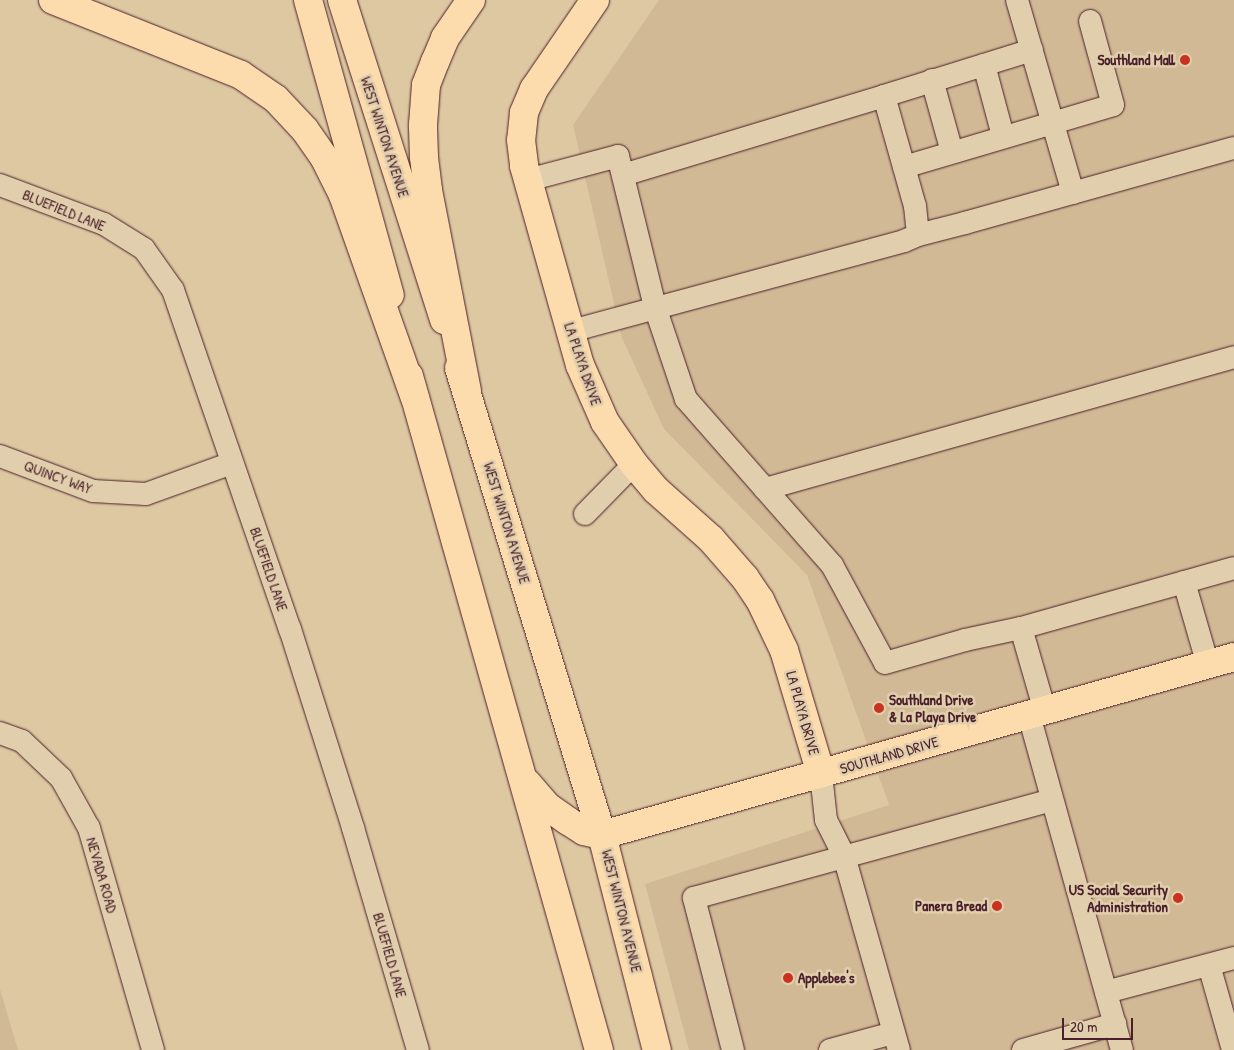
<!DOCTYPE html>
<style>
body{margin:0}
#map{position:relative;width:1234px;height:1050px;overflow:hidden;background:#dec8a2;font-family:"Patrick Hand",sans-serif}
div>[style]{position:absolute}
.built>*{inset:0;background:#d2b995}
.roads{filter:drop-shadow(0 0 1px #4a1f2b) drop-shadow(0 0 1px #4a1f2b)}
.minor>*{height:22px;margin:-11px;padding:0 11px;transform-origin:11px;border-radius:11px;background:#e0ceac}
.major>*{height:28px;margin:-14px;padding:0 14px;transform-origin:14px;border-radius:14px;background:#fcdcac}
.highway>*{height:28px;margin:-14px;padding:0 14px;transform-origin:14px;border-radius:14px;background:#fcdcac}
.dots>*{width:14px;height:14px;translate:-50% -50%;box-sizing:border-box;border:2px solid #e0ceac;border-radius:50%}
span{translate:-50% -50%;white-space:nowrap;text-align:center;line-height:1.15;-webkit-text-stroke:5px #e0ceac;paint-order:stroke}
.poi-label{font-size:15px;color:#4a1f2b;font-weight:700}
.right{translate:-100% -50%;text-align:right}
.left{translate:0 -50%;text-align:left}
.street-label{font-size:15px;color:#4a1f2b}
.scale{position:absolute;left:1062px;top:1018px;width:71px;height:22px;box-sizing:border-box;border:2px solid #4a1f2b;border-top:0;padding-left:6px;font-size:15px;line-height:18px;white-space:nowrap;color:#4a1f2b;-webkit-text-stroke:4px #e0ceac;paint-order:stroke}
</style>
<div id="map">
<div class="built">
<div style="clip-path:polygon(659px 0,1234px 0,1234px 1050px,689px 1050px,645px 884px,889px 805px,807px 575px,664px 429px,622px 338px,573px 125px)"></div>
<div style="clip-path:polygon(0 989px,18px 1050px,0 1050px)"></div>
</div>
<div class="roads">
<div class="minor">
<div style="left:1017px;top:0;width:201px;rotate:73.8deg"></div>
<div style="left:984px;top:65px;width:73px;rotate:75deg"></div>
<div style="left:932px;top:80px;width:75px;rotate:74.5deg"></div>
<div style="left:884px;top:96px;width:155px;rotate:-17.3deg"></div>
<div style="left:904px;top:167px;width:218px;rotate:-16.5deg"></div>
<div style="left:1113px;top:105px;width:87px;rotate:-105.3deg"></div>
<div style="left:623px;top:175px;width:273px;rotate:-16.8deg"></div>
<div style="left:884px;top:96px;width:114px;rotate:74.3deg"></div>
<div style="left:915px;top:206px;width:29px;rotate:84deg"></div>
<div style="left:528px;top:180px;width:93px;rotate:-14.9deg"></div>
<div style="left:618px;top:156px;width:155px;rotate:76.2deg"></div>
<div style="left:655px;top:307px;width:97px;rotate:71.4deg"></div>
<div style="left:686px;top:399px;width:221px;rotate:48.7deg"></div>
<div style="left:832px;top:565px;width:111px;rotate:61.6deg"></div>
<div style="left:885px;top:663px;width:83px;rotate:-16deg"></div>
<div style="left:965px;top:640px;width:57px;rotate:-12.1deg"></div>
<div style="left:1021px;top:628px;width:221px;rotate:-15.7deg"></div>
<div style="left:0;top:185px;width:111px;rotate:20.6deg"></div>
<div style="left:104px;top:224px;width:47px;rotate:32deg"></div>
<div style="left:144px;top:249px;width:50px;rotate:54.7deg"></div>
<div style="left:173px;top:290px;width:359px;rotate:71deg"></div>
<div style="left:290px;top:629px;width:209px;rotate:72.4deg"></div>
<div style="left:353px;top:828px;width:231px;rotate:73.7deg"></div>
<div style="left:571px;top:331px;width:345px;rotate:-15.1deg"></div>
<div style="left:904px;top:241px;width:15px;rotate:-23deg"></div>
<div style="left:918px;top:235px;width:49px;rotate:-14.3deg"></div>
<div style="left:965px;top:223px;width:279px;rotate:-15.6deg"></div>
<div style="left:0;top:456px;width:99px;rotate:20.6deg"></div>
<div style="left:93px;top:491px;width:53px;rotate:3.2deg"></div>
<div style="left:146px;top:494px;width:91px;rotate:-19.8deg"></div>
<div style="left:765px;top:489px;width:487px;rotate:-15.7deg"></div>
<div style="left:585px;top:514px;width:70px;rotate:-45.6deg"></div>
<div style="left:1184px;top:582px;width:86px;rotate:73.9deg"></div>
<div style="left:1021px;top:628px;width:86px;rotate:73.9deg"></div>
<div style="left:1029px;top:715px;width:348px;rotate:74.5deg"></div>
<div style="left:0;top:733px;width:23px;rotate:20deg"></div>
<div style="left:22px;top:741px;width:54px;rotate:43.5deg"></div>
<div style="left:61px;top:778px;width:57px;rotate:60.8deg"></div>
<div style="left:89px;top:828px;width:231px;rotate:73.9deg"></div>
<div style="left:821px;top:774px;width:46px;rotate:83.8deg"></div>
<div style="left:826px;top:820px;width:40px;rotate:63.4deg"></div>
<div style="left:844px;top:856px;width:202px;rotate:74.2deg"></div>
<div style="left:1209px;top:965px;width:88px;rotate:74.2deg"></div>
<div style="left:1106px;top:992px;width:132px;rotate:-14.9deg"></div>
<div style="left:733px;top:1050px;width:157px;rotate:-104.4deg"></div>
<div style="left:694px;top:898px;width:371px;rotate:-15.3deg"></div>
<div style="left:830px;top:1050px;width:65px;rotate:-15.1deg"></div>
<div style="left:1023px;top:1050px;width:96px;rotate:-15.8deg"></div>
</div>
<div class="major">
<div style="left:308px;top:0;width:306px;rotate:74.5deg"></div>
<div style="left:342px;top:0;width:336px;rotate:72.3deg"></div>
<div style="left:595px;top:0;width:108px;rotate:124.4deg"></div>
<div style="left:534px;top:89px;width:26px;rotate:113deg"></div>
<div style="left:524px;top:113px;width:27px;rotate:96deg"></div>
<div style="left:521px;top:140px;width:26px;rotate:83deg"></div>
<div style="left:524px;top:166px;width:207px;rotate:74.3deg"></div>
<div style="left:580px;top:365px;width:62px;rotate:66.3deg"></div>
<div style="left:605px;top:422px;width:51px;rotate:55.4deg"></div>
<div style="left:634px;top:464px;width:34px;rotate:50deg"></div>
<div style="left:656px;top:490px;width:74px;rotate:41.7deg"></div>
<div style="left:711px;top:539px;width:52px;rotate:48.9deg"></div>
<div style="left:745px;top:578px;width:27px;rotate:56deg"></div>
<div style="left:760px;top:600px;width:55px;rotate:64.4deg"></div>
<div style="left:784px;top:650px;width:129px;rotate:73.4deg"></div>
<div style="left:459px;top:368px;width:488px;rotate:73deg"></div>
<div style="left:602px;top:835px;width:222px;rotate:75.7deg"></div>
<div style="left:409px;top:376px;width:700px;rotate:74.26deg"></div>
<div style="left:527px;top:783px;width:32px;rotate:49deg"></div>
<div style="left:548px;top:807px;width:24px;rotate:35deg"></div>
<div style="left:568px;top:821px;width:19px;rotate:32deg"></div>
<div style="left:584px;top:831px;width:18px;rotate:13deg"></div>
<div style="left:602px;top:835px;width:657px;rotate:-15.73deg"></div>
</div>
<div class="highway">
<div style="left:53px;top:0;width:202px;rotate:21.7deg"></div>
<div style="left:241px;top:75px;width:42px;rotate:34.4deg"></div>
<div style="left:276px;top:99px;width:42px;rotate:46.9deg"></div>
<div style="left:305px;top:130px;width:35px;rotate:55deg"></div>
<div style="left:325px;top:159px;width:40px;rotate:63.4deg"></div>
<div style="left:343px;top:195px;width:215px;rotate:70.5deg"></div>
<div style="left:467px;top:391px;width:205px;rotate:-101deg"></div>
<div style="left:428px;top:190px;width:33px;rotate:-97deg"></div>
<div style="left:424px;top:157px;width:32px;rotate:-92deg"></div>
<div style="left:423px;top:125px;width:40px;rotate:-85.7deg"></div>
<div style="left:426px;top:85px;width:25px;rotate:-69deg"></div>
<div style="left:435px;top:62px;width:26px;rotate:-67deg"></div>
<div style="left:445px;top:38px;width:46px;rotate:-55.6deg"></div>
</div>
</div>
<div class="dots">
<div style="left:1185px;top:60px;background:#c8321e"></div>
<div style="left:879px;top:708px;background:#c8321e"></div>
<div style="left:1178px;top:898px;background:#c8321e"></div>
<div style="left:997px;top:906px;background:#c8321e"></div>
<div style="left:788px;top:978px;background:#c8321e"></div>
</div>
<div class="poi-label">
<span class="right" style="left:1175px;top:60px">Southland Mall</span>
<span class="left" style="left:889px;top:708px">Southland Drive<br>&amp; La Playa Drive</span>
<span class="right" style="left:1168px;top:898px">US Social Security<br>Administration</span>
<span class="right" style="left:987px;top:906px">Panera Bread</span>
<span class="left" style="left:798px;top:978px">Applebee's</span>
</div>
<div class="street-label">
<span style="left:385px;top:137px;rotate:72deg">WEST WINTON AVENUE</span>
<span style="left:64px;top:210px;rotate:22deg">BLUEFIELD LANE</span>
<span style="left:583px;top:364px;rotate:71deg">LA PLAYA DRIVE</span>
<span style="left:58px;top:477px;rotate:20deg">QUINCY WAY</span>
<span style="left:507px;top:523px;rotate:73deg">WEST WINTON AVENUE</span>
<span style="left:269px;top:569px;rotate:71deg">BLUEFIELD LANE</span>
<span style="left:803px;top:713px;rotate:74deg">LA PLAYA DRIVE</span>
<span style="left:889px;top:755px;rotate:-16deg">SOUTHLAND DRIVE</span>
<span style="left:102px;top:875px;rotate:74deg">NEVADA ROAD</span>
<span style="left:622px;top:911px;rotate:76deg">WEST WINTON AVENUE</span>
<span style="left:390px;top:955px;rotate:74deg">BLUEFIELD LANE</span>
</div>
<div class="scale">20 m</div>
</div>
